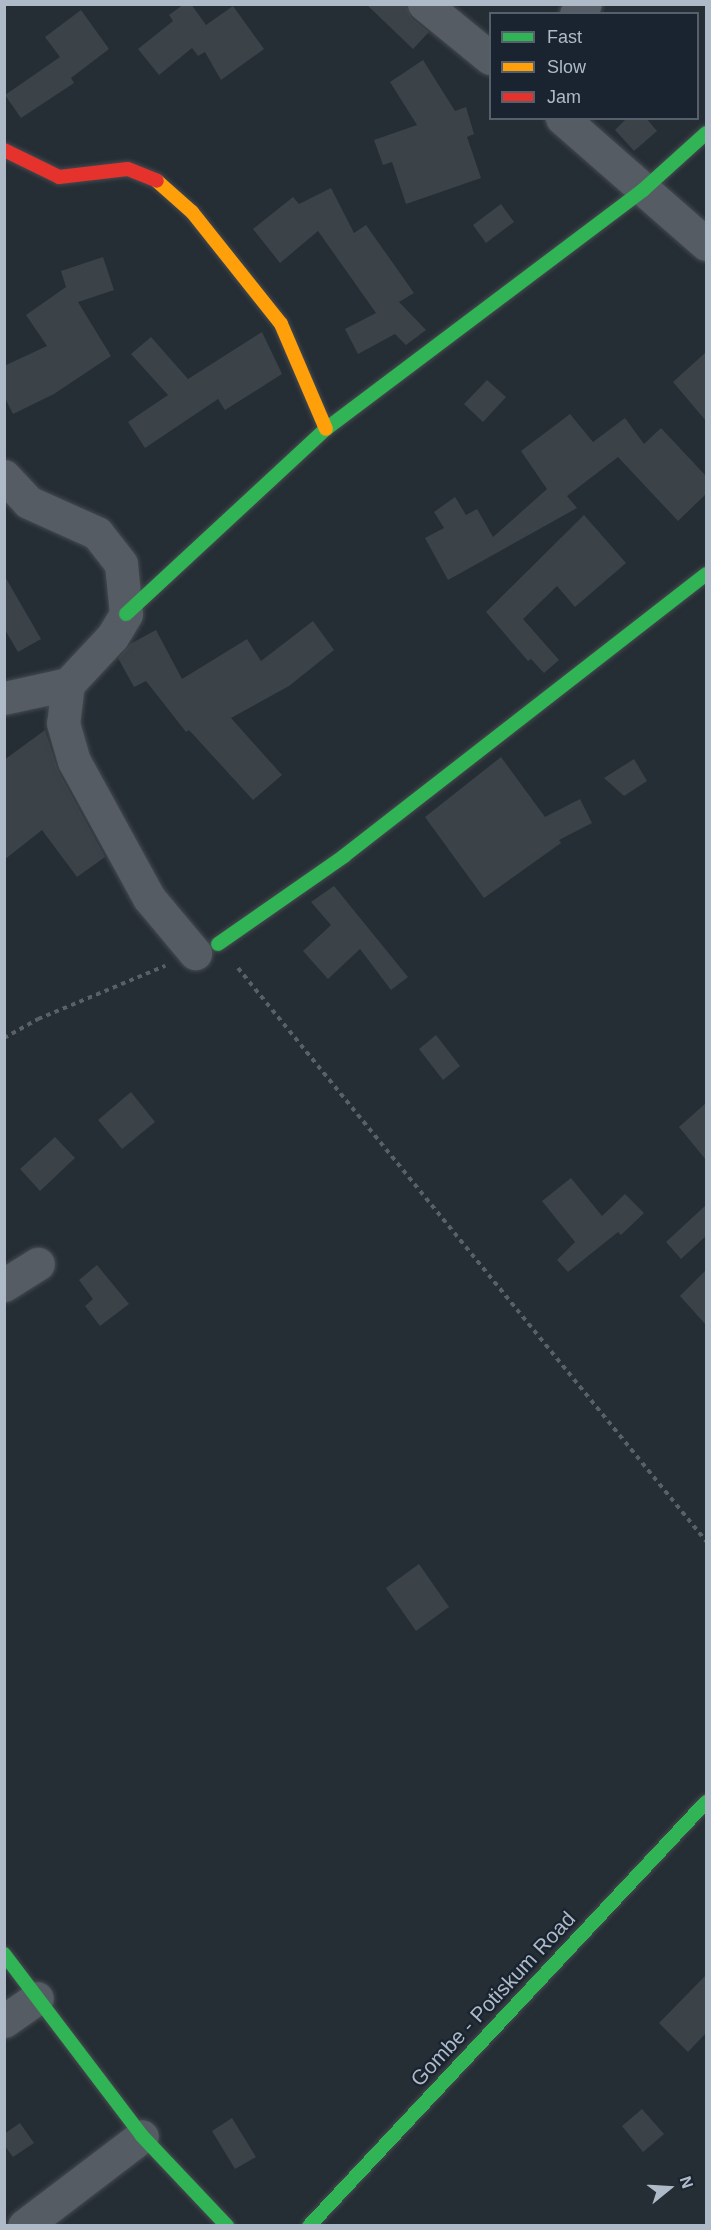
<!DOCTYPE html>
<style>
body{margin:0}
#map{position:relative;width:711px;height:2230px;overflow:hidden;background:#262e35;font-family:Arial,sans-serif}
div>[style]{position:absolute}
.building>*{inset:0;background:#3b4248}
.path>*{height:4px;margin-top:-2px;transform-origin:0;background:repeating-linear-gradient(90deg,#596066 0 4.5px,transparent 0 9px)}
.roads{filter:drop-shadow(0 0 2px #444a4f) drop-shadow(0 0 2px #444a4f)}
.street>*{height:33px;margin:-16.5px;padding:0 16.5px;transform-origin:16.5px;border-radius:16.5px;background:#565c63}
.fast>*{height:14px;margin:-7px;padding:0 7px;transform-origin:7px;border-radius:7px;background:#30b455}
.slow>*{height:14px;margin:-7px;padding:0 7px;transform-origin:7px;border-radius:7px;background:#ff9f0a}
.jam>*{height:14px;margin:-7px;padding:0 7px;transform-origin:7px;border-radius:7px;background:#e5322d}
span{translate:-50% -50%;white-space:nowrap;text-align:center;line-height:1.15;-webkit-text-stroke:4.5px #192430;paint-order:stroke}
.street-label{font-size:21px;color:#aebac7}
.frame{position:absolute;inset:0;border:6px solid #aebac7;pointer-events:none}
.legend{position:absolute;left:489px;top:12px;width:210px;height:108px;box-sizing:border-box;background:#192430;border:2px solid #55606c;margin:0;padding:8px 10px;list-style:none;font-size:18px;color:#aebac7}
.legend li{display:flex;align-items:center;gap:12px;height:30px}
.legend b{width:30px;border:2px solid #55606c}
.north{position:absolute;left:639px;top:2158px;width:60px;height:60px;-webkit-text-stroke:4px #192430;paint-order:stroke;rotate:72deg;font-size:16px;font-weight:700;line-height:24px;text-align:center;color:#aebac7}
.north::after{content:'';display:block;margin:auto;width:21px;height:27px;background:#aebac7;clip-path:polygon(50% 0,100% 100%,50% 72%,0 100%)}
</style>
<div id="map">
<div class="building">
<div style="clip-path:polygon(184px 4px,191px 4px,206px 25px,233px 6px,264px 49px,221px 80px,205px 52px,198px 56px,192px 48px,159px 75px,138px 49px,173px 21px,169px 15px)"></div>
<div style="clip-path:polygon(366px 4px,406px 4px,412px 18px,429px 32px,413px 49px)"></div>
<div style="clip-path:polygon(81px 10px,109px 49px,71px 78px,74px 83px,21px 118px,5px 95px,60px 57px,45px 37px)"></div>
<div style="clip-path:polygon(423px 60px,455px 111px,466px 107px,474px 134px,467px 137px,481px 178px,406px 204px,392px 162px,383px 165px,374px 140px,417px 125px,390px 82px)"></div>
<div style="clip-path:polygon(627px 118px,646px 118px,657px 131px,634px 151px,615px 130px)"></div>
<div style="clip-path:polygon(331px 188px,354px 233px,366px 225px,414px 293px,399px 302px,426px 330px,406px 345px,395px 334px,358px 354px,345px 329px,376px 313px,318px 231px,280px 263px,253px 229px,293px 197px,299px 204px)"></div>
<div style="clip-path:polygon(501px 204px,514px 222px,486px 243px,473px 225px)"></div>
<div style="clip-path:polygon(103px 257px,114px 290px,78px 302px,111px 356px,54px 394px,13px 414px,4px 396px,4px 366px,47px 346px,26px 315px,66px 287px,61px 271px)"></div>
<div style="clip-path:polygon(262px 332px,282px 374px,225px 410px,218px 399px,145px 448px,128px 422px,168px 395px,131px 354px,151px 337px,188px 379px)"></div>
<div style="clip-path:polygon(706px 352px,706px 421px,673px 382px)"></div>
<div style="clip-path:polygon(487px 380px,506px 397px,483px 422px,464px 404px)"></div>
<div style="clip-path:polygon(570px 414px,593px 442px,625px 418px,644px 444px,661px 428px,706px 476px,706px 494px,678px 521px,618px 457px,567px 496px,577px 508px,448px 580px,425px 538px,444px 528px,434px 512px,455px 497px,466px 515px,477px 509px,493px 537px,547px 489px,521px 451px)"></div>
<div style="clip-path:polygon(584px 515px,626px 563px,575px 607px,557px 586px,523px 619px,559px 660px,544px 673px,531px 659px,528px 661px,486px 612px)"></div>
<div style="clip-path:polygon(4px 575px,41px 639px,18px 652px,4px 628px)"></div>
<div style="clip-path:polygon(313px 621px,334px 650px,289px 686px,231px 718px,282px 775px,253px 800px,189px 730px,186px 732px,146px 681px,134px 687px,118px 658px,130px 644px,156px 630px,182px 679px,247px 639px,261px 661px)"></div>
<div style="clip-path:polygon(45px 730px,58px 770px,105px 857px,77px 877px,42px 830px,4px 860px,4px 760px)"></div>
<div style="clip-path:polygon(501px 757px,545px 817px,580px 799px,592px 823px,559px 840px,561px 843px,484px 898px,425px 817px)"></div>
<div style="clip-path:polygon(634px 759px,647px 781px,624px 796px,604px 778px)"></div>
<div style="clip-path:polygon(334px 886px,408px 977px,391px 990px,360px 949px,328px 979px,303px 951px,331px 925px,311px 902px)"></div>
<div style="clip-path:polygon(436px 1035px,460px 1066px,443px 1080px,419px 1049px)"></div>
<div style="clip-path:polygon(131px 1092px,155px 1122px,122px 1149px,98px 1120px)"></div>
<div style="clip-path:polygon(706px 1103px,706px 1160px,679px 1127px)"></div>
<div style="clip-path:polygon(55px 1137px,75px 1158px,40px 1191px,20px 1169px)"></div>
<div style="clip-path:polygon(571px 1178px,602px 1216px,625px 1194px,644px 1213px,621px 1235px,618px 1232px,568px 1272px,557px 1260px,575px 1242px,542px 1201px)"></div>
<div style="clip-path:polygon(706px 1205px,706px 1236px,681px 1259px,666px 1242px)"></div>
<div style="clip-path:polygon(97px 1265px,129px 1304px,100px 1326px,85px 1306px,93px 1299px,79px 1280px)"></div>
<div style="clip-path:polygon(706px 1270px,706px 1325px,680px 1296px)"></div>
<div style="clip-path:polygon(419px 1564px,449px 1607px,416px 1631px,386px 1588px)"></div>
<div style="clip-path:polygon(706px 1975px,706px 2033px,688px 2052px,659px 2023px)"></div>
<div style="clip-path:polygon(642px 2109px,664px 2134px,643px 2152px,622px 2126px)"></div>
<div style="clip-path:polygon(232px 2118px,256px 2157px,235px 2169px,212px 2131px)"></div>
<div style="clip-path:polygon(20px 2123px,34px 2143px,13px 2157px,4px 2145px,4px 2134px)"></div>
</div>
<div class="path">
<div style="left:238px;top:968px;width:740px;rotate:50.76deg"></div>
<div style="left:4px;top:1038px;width:39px;rotate:-29deg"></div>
<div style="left:38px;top:1019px;width:138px;rotate:-22.7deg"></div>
</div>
<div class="roads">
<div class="street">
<div style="left:424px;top:4px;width:85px;rotate:39.3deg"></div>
<div style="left:576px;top:14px;width:13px;rotate:-48deg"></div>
<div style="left:562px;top:118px;width:191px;rotate:41.2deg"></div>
<div style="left:4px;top:476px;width:35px;rotate:47deg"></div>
<div style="left:28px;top:502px;width:76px;rotate:24.2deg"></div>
<div style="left:97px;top:533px;width:39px;rotate:52deg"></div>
<div style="left:121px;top:564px;width:50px;rotate:84.3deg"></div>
<div style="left:126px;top:614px;width:27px;rotate:121deg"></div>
<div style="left:112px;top:637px;width:64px;rotate:133.1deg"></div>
<div style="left:68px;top:684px;width:39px;rotate:97deg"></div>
<div style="left:63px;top:723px;width:40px;rotate:74deg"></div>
<div style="left:74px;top:761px;width:156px;rotate:61.3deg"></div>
<div style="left:149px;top:898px;width:72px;rotate:50.1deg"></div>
<div style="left:4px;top:698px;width:66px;rotate:-12.3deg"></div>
<div style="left:4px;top:1285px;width:40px;rotate:-32deg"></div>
<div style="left:4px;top:2021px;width:40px;rotate:-34.9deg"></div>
<div style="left:24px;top:2226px;width:148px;rotate:-37.3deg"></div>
</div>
<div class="fast">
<div style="left:126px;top:614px;width:272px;rotate:-42.8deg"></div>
<div style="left:326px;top:429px;width:397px;rotate:-37deg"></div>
<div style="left:643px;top:190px;width:85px;rotate:-42.1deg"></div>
<div style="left:218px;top:944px;width:154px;rotate:-34.9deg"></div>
<div style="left:344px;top:856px;width:459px;rotate:-37.9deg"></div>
<div style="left:4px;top:1954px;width:228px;rotate:52.8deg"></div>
<div style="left:142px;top:2136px;width:124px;rotate:46.6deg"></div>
<div style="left:309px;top:2226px;width:581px;rotate:-46.88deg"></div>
</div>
<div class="slow">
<div style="left:157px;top:181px;width:47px;rotate:41.5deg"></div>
<div style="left:192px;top:212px;width:143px;rotate:51.5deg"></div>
<div style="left:281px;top:324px;width:114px;rotate:66.8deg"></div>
</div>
<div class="jam">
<div style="left:4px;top:150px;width:61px;rotate:26.1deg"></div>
<div style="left:59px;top:177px;width:69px;rotate:-6.6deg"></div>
<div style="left:128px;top:169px;width:31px;rotate:22deg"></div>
</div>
</div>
<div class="street-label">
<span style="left:493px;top:1999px;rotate:-47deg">Gombe - Potiskum Road</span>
</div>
<div class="frame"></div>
<ul class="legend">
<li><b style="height:8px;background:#30b455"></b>Fast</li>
<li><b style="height:8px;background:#ff9f0a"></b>Slow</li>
<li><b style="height:8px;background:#e5322d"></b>Jam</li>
</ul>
<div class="north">N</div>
</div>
